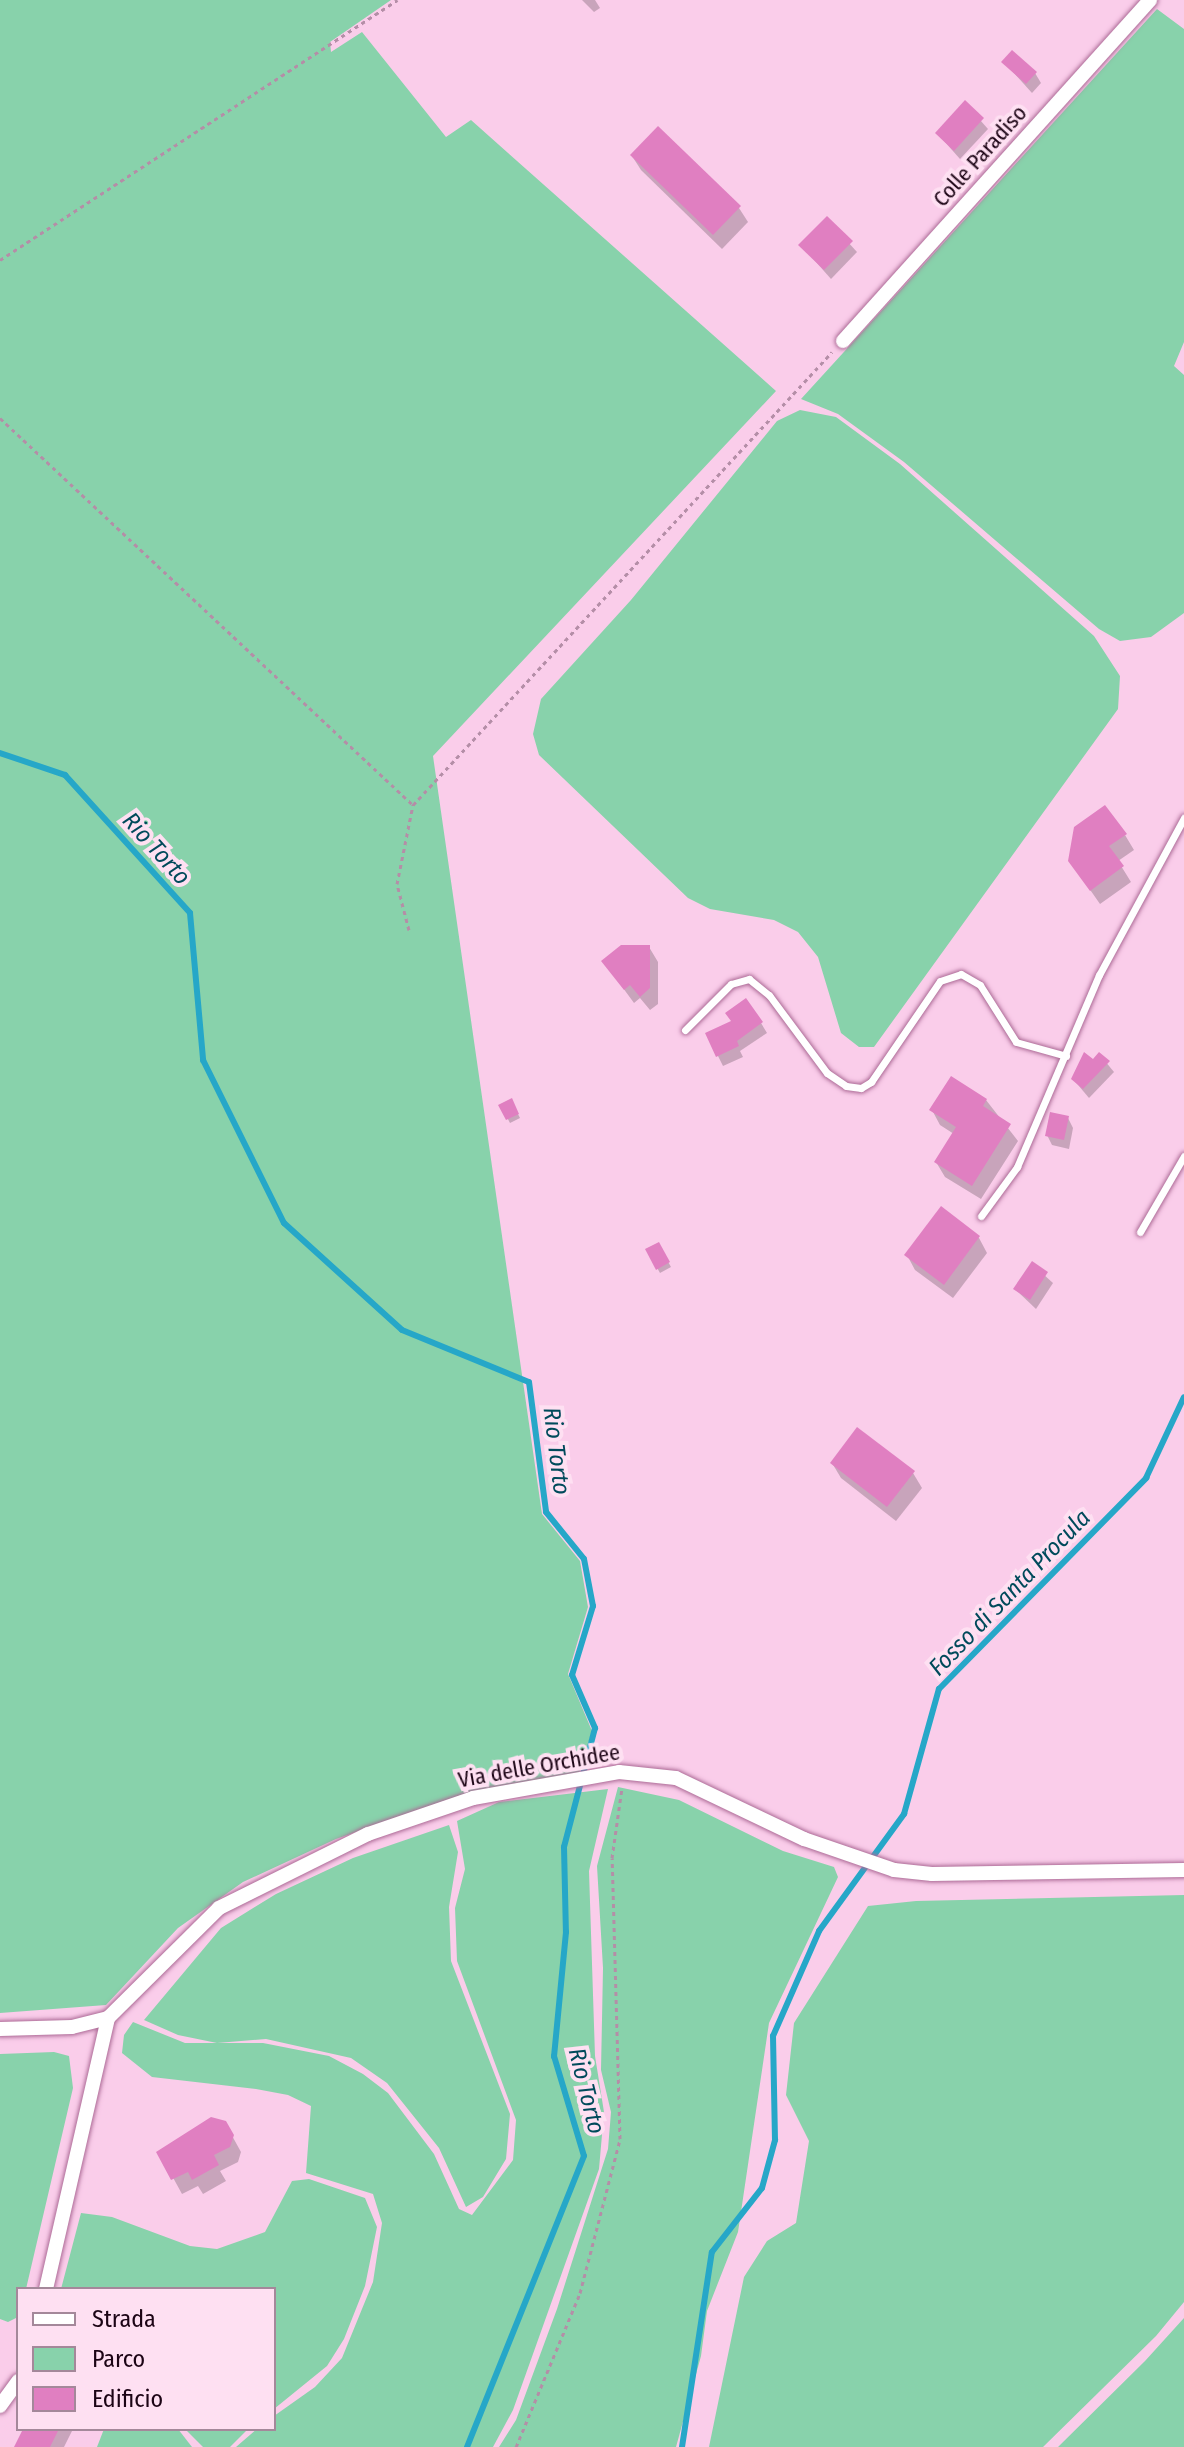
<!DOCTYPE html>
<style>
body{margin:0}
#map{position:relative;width:1184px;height:2447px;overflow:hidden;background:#facdea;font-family:"Fira Sans Condensed",sans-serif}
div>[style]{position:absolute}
.green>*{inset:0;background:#88d2ab}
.shadow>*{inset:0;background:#0003}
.stream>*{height:6px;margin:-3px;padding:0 3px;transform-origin:3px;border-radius:3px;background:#26a7c8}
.building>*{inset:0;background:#e07fc1}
.path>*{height:3px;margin-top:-1.5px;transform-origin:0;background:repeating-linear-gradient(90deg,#b48ea7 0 4px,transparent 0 8px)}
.roads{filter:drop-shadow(0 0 2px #ac6a96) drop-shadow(0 0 2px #ac6a96)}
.service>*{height:7px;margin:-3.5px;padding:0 3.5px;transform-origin:3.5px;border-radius:3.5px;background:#fff}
.minor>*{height:14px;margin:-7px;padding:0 7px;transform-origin:7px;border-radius:7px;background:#fff}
span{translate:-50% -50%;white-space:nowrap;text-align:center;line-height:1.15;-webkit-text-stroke:8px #fee0f2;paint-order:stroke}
.street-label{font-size:22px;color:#1c0415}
.water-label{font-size:24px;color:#004a5b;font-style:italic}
.legend{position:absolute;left:16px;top:2287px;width:260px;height:144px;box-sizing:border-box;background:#fee0f2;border:2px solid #a4889a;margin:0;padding:10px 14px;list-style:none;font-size:24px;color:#1c0415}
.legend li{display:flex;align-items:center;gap:16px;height:40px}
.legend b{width:40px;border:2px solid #a4889a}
</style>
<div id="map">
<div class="green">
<div style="clip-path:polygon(0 0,391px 0,330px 42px,331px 52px,362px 32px,446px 137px,471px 120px,776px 391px,433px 756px,542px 1514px,580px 1561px,588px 1607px,568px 1674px,592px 1731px,579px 1773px,470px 1792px,336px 1839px,243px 1882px,178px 1928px,106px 2005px,0 2013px)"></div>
<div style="clip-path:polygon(1157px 9px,1184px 29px,1184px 342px,1174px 366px,1184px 375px,1184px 613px,1151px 637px,1120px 641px,1099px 629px,904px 462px,838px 414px,801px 399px)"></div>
<div style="clip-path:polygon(800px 410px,836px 417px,900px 464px,1094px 636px,1120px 676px,1118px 709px,874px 1047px,859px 1047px,841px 1033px,818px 957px,798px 932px,774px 920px,710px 909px,688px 898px,539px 755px,533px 734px,541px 699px,631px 600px,777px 421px)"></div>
<div style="clip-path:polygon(618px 1787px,679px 1800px,783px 1851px,834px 1867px,838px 1877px,769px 2023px,738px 2232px,707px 2311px,701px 2356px,676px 2447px,499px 2447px,516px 2420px,557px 2309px,608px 2149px,611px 2112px,601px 2070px,603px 1968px,597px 1866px)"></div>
<div style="clip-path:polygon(608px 1789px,589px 1871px,595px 2056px,604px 2112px,599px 2169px,513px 2410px,493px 2447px,236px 2447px,257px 2429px,274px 2429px,274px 2416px,315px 2387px,342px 2358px,373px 2282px,382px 2223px,373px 2194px,306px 2173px,311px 2106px,288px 2095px,256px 2089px,152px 2077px,122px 2053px,124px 2035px,133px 2022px,185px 2043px,263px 2043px,329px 2056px,363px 2074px,388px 2093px,434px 2154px,459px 2209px,472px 2215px,513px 2160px,516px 2120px,457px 1961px,455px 1908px,465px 1869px,457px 1821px,499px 1802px)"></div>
<div style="clip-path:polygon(449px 1825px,458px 1852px,449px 1907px,451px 1961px,510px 2114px,506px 2159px,483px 2197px,466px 2207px,439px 2148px,387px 2083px,351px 2058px,266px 2039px,217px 2043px,178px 2035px,144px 2020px,221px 1928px,276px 1894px,353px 1858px)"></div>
<div style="clip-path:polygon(1184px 1895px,1184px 2302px,1156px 2336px,1043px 2447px,709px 2447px,744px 2277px,767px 2241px,796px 2223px,809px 2141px,786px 2095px,794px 2023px,868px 1906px,916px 1901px)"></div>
<div style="clip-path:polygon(54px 2052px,69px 2056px,73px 2088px,26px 2289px,18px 2289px,18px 2317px,8px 2322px,0 2319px,0 2054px)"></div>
<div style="clip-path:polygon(309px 2179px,365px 2198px,377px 2227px,365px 2286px,344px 2339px,327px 2366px,274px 2409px,274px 2289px,61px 2289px,81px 2213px,112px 2217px,190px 2246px,217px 2249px,265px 2232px,292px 2181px)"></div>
<div style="clip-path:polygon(1184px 2318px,1184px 2447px,1058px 2447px,1145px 2361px)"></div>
<div style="clip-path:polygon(104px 2429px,178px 2429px,192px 2447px,97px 2447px)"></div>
<div style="clip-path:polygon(185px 2429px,248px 2429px,230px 2447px,203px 2447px)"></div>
</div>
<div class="shadow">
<div style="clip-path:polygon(582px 0,595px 0,600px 8px,594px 12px)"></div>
<div style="clip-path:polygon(1004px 62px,1035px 73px,1041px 83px,1032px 93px)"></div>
<div style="clip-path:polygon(965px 103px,988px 129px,960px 159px,937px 133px)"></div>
<div style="clip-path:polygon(632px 156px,739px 208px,748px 222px,722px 249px,641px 170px)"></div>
<div style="clip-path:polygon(827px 219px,857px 252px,831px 279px,801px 245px)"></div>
<div style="clip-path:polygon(1125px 835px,1134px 850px,1118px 861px,1131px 882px,1100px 904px,1070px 861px)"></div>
<div style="clip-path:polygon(649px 947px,658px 962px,658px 1004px,650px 1010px,640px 998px,634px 1003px,604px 962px)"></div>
<div style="clip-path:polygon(761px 1023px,767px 1033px,740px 1051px,743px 1057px,723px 1066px,707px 1034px)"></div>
<div style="clip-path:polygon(1100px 1055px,1114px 1072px,1089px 1098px,1073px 1079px)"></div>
<div style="clip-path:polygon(986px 1100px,1018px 1141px,981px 1199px,945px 1177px,936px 1162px,954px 1134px,940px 1125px,932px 1110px)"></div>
<div style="clip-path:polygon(511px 1101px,520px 1118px,510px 1123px,501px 1106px)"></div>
<div style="clip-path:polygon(1068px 1118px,1073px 1128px,1069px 1149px,1052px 1145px,1047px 1135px)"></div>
<div style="clip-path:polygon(941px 1209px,979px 1238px,987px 1253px,953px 1298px,915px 1270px,907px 1255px)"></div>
<div style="clip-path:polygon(658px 1244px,671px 1267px,660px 1273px,647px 1250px)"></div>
<div style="clip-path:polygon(1032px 1264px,1053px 1283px,1036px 1309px,1015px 1289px)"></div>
<div style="clip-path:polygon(832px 1463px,913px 1473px,922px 1488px,896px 1521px,841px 1478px)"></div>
<div style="clip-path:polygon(225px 2123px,241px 2152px,238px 2162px,220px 2171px,226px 2181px,203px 2194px,198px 2186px,182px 2194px,159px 2152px)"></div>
<div style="clip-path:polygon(24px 2429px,73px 2429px,64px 2447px,16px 2447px)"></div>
</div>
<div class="stream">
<div style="left:0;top:753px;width:69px;rotate:18.7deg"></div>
<div style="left:65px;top:775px;width:186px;rotate:47.8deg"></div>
<div style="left:190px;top:913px;width:148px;rotate:84.9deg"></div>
<div style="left:203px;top:1060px;width:182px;rotate:63.6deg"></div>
<div style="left:284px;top:1223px;width:159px;rotate:42.2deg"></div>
<div style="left:402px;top:1330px;width:137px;rotate:22.3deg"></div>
<div style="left:529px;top:1382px;width:131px;rotate:82.5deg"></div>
<div style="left:546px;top:1512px;width:60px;rotate:51deg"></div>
<div style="left:584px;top:1559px;width:48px;rotate:79.2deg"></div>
<div style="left:593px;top:1606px;width:72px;rotate:106.9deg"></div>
<div style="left:572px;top:1675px;width:58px;rotate:66.5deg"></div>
<div style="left:595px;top:1728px;width:123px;rotate:104.6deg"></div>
<div style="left:564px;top:1847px;width:85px;rotate:88.7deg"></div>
<div style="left:566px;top:1932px;width:125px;rotate:95.5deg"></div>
<div style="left:554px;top:2056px;width:104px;rotate:73.3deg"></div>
<div style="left:584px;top:2156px;width:314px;rotate:111.9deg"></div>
<div style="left:682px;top:2447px;width:197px;rotate:-81.3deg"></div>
<div style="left:712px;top:2252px;width:81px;rotate:-52deg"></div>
<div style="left:762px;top:2188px;width:50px;rotate:-74.8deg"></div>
<div style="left:775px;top:2140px;width:104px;rotate:-91.1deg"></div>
<div style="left:773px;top:2036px;width:115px;rotate:-66.3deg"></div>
<div style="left:819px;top:1931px;width:145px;rotate:-54deg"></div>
<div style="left:904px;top:1814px;width:130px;rotate:-74.4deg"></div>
<div style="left:939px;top:1689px;width:296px;rotate:-45.5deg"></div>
<div style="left:1146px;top:1478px;width:89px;rotate:-64.9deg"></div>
</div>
<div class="building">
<div style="clip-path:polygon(1012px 50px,1037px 72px,1026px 84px,1001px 62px)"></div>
<div style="clip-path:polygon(965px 100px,984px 118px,954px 151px,935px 133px)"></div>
<div style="clip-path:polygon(658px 126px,741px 206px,713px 235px,630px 155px)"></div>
<div style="clip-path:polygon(827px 216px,853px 241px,824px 270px,798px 245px)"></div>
<div style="clip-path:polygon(1105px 805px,1127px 834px,1109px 846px,1124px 866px,1090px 891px,1068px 861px,1074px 827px)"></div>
<div style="clip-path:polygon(621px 945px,650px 945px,650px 988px,640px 997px,630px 985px,624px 990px,601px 961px)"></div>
<div style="clip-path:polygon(746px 998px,763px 1022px,737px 1041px,739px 1046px,716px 1057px,705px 1033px,731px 1021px,725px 1013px)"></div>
<div style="clip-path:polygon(1084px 1052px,1093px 1059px,1099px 1052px,1110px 1061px,1083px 1089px,1071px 1079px)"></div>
<div style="clip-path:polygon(951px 1076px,987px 1099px,983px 1106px,1011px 1124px,972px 1186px,934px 1162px,956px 1127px,929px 1110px)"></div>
<div style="clip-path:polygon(512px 1098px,519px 1114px,506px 1120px,498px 1105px)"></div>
<div style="clip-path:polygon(1050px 1112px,1069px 1116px,1064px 1140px,1045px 1136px)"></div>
<div style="clip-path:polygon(941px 1206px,980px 1236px,944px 1285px,904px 1255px)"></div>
<div style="clip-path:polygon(659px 1242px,670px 1262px,656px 1270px,645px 1249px)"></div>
<div style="clip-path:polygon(1032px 1261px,1048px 1272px,1030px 1300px,1013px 1289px)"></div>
<div style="clip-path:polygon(857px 1427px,915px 1471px,887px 1507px,830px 1463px)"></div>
<div style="clip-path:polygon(211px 2117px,226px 2121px,234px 2135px,230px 2147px,214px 2155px,219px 2165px,192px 2180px,188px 2172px,171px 2180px,156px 2152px)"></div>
<div style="clip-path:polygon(23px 2429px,59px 2429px,50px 2447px,14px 2447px)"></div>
</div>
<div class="path">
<div style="left:0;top:260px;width:475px;rotate:-33.2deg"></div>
<div style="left:0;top:418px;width:566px;rotate:43.14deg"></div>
<div style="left:409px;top:930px;width:48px;rotate:-104.6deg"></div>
<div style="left:397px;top:884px;width:81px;rotate:-78.6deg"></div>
<div style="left:413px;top:805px;width:617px;rotate:-47.23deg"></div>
<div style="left:516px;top:2447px;width:167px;rotate:-67.4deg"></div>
<div style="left:580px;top:2293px;width:159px;rotate:-75.4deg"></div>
<div style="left:620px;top:2139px;width:281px;rotate:-91.6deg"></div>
<div style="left:612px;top:1858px;width:71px;rotate:-81.9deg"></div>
</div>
<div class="roads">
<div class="service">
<div style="left:685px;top:1030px;width:65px;rotate:-45deg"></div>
<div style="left:731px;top:984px;width:19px;rotate:-16deg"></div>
<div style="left:749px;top:979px;width:26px;rotate:39deg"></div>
<div style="left:769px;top:995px;width:97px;rotate:53.4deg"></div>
<div style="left:827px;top:1073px;width:23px;rotate:34deg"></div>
<div style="left:846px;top:1086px;width:15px;rotate:8deg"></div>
<div style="left:861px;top:1088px;width:12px;rotate:-31deg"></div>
<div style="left:871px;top:1082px;width:122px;rotate:-55.7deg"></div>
<div style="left:940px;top:981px;width:22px;rotate:-18deg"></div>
<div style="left:961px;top:974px;width:22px;rotate:30deg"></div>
<div style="left:980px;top:985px;width:67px;rotate:57.7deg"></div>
<div style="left:1016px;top:1042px;width:52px;rotate:15.6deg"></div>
<div style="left:981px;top:1216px;width:61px;rotate:-53.7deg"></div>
<div style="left:1017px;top:1167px;width:209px;rotate:-66.9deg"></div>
<div style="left:1099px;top:975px;width:179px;rotate:-61.6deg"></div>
<div style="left:1140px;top:1232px;width:88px;rotate:-59.9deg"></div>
</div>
<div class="minor">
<div style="left:843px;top:341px;width:459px;rotate:-48deg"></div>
<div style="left:0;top:2029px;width:72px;rotate:-1.6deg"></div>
<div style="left:72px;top:2027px;width:37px;rotate:-14deg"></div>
<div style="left:108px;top:2018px;width:156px;rotate:-44.7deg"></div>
<div style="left:219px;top:1908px;width:166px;rotate:-26.4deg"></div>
<div style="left:368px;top:1834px;width:111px;rotate:-18.9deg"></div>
<div style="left:473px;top:1798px;width:148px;rotate:-10.1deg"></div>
<div style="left:619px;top:1772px;width:57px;rotate:6deg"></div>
<div style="left:676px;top:1778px;width:142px;rotate:25.5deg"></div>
<div style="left:804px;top:1839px;width:95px;rotate:19deg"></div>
<div style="left:894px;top:1870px;width:38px;rotate:6deg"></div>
<div style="left:932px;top:1874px;width:252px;rotate:-0.9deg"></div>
<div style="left:46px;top:2289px;width:278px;rotate:-77.1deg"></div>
<div style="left:0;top:2406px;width:31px;rotate:-54deg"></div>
</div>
</div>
<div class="street-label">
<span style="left:980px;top:156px;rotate:-48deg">Colle Paradiso</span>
<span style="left:539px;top:1766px;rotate:-10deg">Via delle Orchidee</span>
</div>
<div class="water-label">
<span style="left:156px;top:849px;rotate:48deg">Rio Torto</span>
<span style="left:556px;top:1451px;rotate:83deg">Rio Torto</span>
<span style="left:1010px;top:1593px;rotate:-46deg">Fosso di Santa Procula</span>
<span style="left:586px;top:2091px;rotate:76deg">Rio Torto</span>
</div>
<ul class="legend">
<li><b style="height:10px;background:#fff"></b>Strada</li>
<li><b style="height:22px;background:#88d2ab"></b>Parco</li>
<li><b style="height:22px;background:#e07fc1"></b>Edificio</li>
</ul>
</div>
